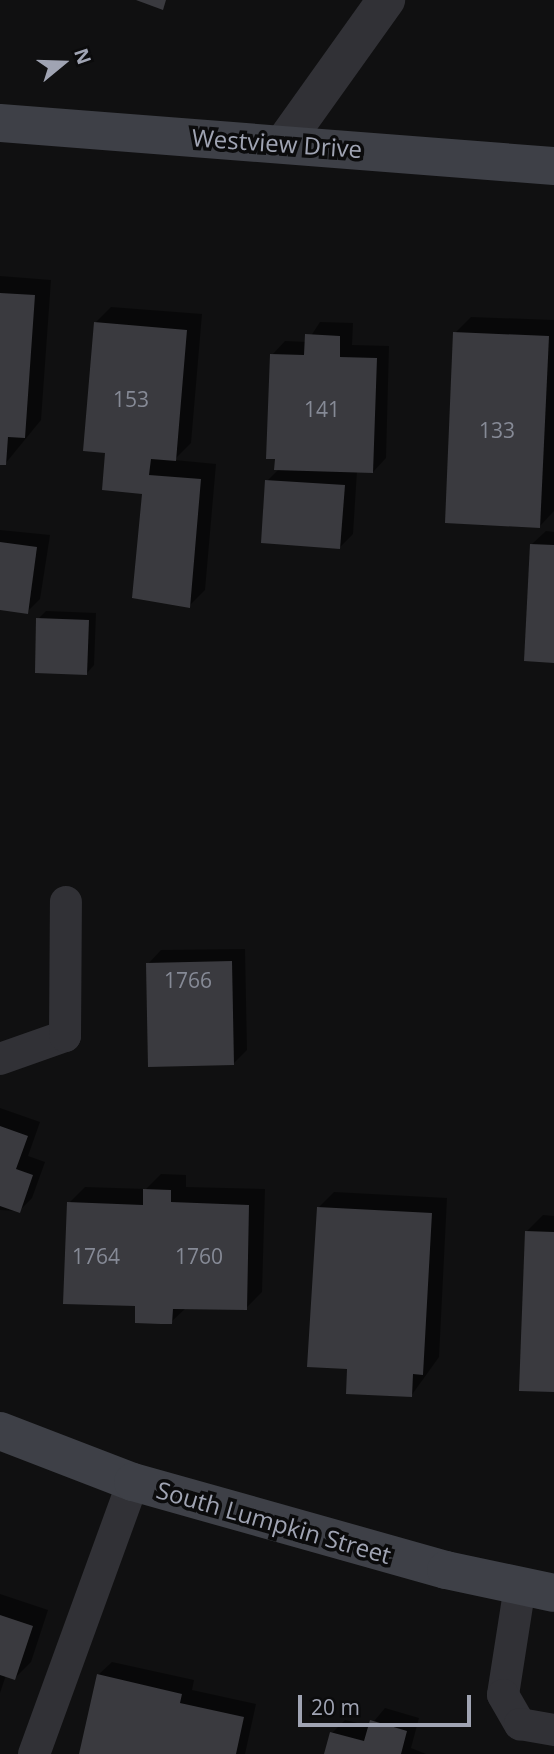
<!DOCTYPE html>
<style>
body{margin:0}
#map{position:relative;width:554px;height:1754px;overflow:hidden;background:#101011;font-family:"Open Sans",sans-serif}
div>[style]{position:absolute}
.shadow>*{inset:0;background:#0007}
.building>*{inset:0;background:#3a3a3f}
.lane>*{height:32px;margin:-16px;padding:0 16px;transform-origin:16px;border-radius:16px;background:#313136}
.street>*{height:38px;margin:-19px;padding:0 19px;transform-origin:19px;border-radius:19px;background:#313136}
.secondary>*{height:38px;margin:-19px;padding:0 19px;transform-origin:19px;border-radius:19px;background:#3e4047}
span{translate:-50% -50%;white-space:nowrap;text-align:center;line-height:1.15;-webkit-text-stroke:7px #0b0b0c;paint-order:stroke}
.number-label{font-size:21px;color:#868a96}
.number-label span{-webkit-text-stroke-width:0}
.street-label{font-size:24px;color:#a0a4b3}
.north{position:absolute;left:28px;top:28px;width:70px;height:70px;-webkit-text-stroke:5px #0b0b0c;paint-order:stroke;rotate:71deg;font-size:19px;font-weight:700;line-height:28px;text-align:center;color:#a0a4b3}
.north::after{content:'';display:block;margin:auto;width:24px;height:32px;background:#a0a4b3;clip-path:polygon(50% 0,100% 100%,50% 72%,0 100%)}
.scale{position:absolute;left:298px;top:1695px;width:173px;height:32px;box-sizing:border-box;border:4px solid #a0a4b3;border-top:0;padding-left:9px;font-size:21px;line-height:24px;white-space:nowrap;color:#a0a4b3;-webkit-text-stroke:5px #0b0b0c;paint-order:stroke}
</style>
<div id="map">
<div class="shadow">
<div style="clip-path:polygon(0 276px,51px 280px,41px 420px,5px 464px,0 463px)"></div>
<div style="clip-path:polygon(111px 307px,202px 314px,191px 443px,174px 460px,216px 464px,205px 590px,189px 606px,143px 492px,95px 323px)"></div>
<div style="clip-path:polygon(471px 317px,554px 320px,554px 511px,540px 526px,455px 333px)"></div>
<div style="clip-path:polygon(320px 322px,353px 323px,352px 345px,389px 346px,386px 458px,373px 472px,357px 471px,353px 534px,340px 547px,267px 481px,279px 469px,272px 355px,285px 341px,307px 342px)"></div>
<div style="clip-path:polygon(0 530px,50px 535px,40px 599px,27px 612px,0 608px)"></div>
<div style="clip-path:polygon(546px 531px,554px 532px,554px 661px,532px 544px)"></div>
<div style="clip-path:polygon(46px 611px,96px 613px,94px 665px,87px 673px,38px 619px)"></div>
<div style="clip-path:polygon(245px 949px,247px 1050px,233px 1064px,148px 964px,161px 950px)"></div>
<div style="clip-path:polygon(0 1108px,40px 1122px,28px 1156px,45px 1162px,32px 1198px,19px 1211px,0 1210px)"></div>
<div style="clip-path:polygon(161px 1174px,186px 1175px,186px 1187px,265px 1189px,262px 1292px,246px 1308px,187px 1307px,171px 1322px,137px 1304px,69px 1203px,85px 1187px,146px 1189px)"></div>
<div style="clip-path:polygon(334px 1192px,447px 1198px,439px 1357px,411px 1396px,349px 1367px,318px 1208px)"></div>
<div style="clip-path:polygon(543px 1215px,554px 1216px,554px 1391px,527px 1231px)"></div>
<div style="clip-path:polygon(0 1594px,48px 1610px,31px 1662px,15px 1678px,6px 1675px,0 1693px)"></div>
<div style="clip-path:polygon(112px 1662px,194px 1680px,192px 1690px,256px 1704px,245px 1754px,80px 1754px,98px 1675px)"></div>
<div style="clip-path:polygon(385px 1708px,419px 1718px,411px 1748px,426px 1754px,326px 1754px,332px 1733px,345px 1720px,370px 1726px)"></div>
</div>
<div class="building">
<div style="clip-path:polygon(136px 0,166px 0,163px 10px)"></div>
<div style="clip-path:polygon(0 293px,35px 295px,25px 438px,8px 437px,6px 465px,0 465px)"></div>
<div style="clip-path:polygon(94px 322px,187px 330px,176px 461px,151px 459px,149px 475px,201px 479px,190px 608px,132px 598px,142px 494px,102px 490px,105px 453px,83px 451px)"></div>
<div style="clip-path:polygon(453px 332px,549px 336px,540px 528px,445px 523px)"></div>
<div style="clip-path:polygon(305px 334px,340px 336px,340px 357px,377px 358px,373px 473px,274px 470px,275px 459px,266px 459px,270px 354px,304px 355px)"></div>
<div style="clip-path:polygon(265px 480px,345px 485px,340px 549px,261px 543px)"></div>
<div style="clip-path:polygon(0 542px,37px 547px,28px 614px,0 610px)"></div>
<div style="clip-path:polygon(530px 544px,554px 545px,554px 663px,524px 661px)"></div>
<div style="clip-path:polygon(36px 618px,89px 620px,87px 675px,35px 673px)"></div>
<div style="clip-path:polygon(232px 961px,234px 1065px,148px 1067px,146px 963px)"></div>
<div style="clip-path:polygon(0 1126px,28px 1136px,16px 1169px,33px 1175px,20px 1213px,0 1206px)"></div>
<div style="clip-path:polygon(143px 1189px,171px 1190px,171px 1202px,249px 1205px,247px 1310px,173px 1309px,172px 1324px,161px 1324px,135px 1323px,135px 1306px,63px 1304px,67px 1202px,143px 1205px)"></div>
<div style="clip-path:polygon(317px 1207px,432px 1213px,423px 1375px,413px 1374px,412px 1397px,346px 1394px,347px 1369px,307px 1367px)"></div>
<div style="clip-path:polygon(525px 1231px,554px 1232px,554px 1392px,519px 1391px)"></div>
<div style="clip-path:polygon(0 1615px,33px 1626px,15px 1680px,0 1675px)"></div>
<div style="clip-path:polygon(97px 1674px,182px 1694px,180px 1703px,244px 1717px,236px 1754px,79px 1754px)"></div>
<div style="clip-path:polygon(370px 1720px,407px 1731px,401px 1754px,324px 1754px,330px 1732px,364px 1741px)"></div>
</div>
<div class="lane">
<div style="left:0;top:1059px;width:69px;rotate:-19.5deg"></div>
<div style="left:65px;top:1036px;width:134px;rotate:-89.6deg"></div>
<div style="left:520px;top:1586px;width:110px;rotate:98.9deg"></div>
<div style="left:503px;top:1695px;width:34px;rotate:60deg"></div>
<div style="left:520px;top:1724px;width:35px;rotate:10deg"></div>
<div style="left:34px;top:1754px;width:289px;rotate:-70deg"></div>
</div>
<div class="street">
<div style="left:284px;top:143px;width:176px;rotate:-54.5deg"></div>
</div>
<div class="secondary">
<div style="left:0;top:123px;width:556px;rotate:4.44deg"></div>
<div style="left:0;top:1431px;width:142px;rotate:21deg"></div>
<div style="left:133px;top:1482px;width:325px;rotate:15.7deg"></div>
<div style="left:446px;top:1570px;width:110px;rotate:12deg"></div>
</div>
<div class="number-label">
<span style="left:131px;top:399px">153</span>
<span style="left:322px;top:409px">141</span>
<span style="left:497px;top:430px">133</span>
<span style="left:188px;top:980px">1766</span>
<span style="left:96px;top:1256px">1764</span>
<span style="left:199px;top:1256px">1760</span>
</div>
<div class="street-label">
<span style="left:277px;top:143px;rotate:4deg">Westview Drive</span>
<span style="left:274px;top:1522px;rotate:16deg">South Lumpkin Street</span>
</div>
<div class="north">N</div>
<div class="scale">20 m</div>
</div>
